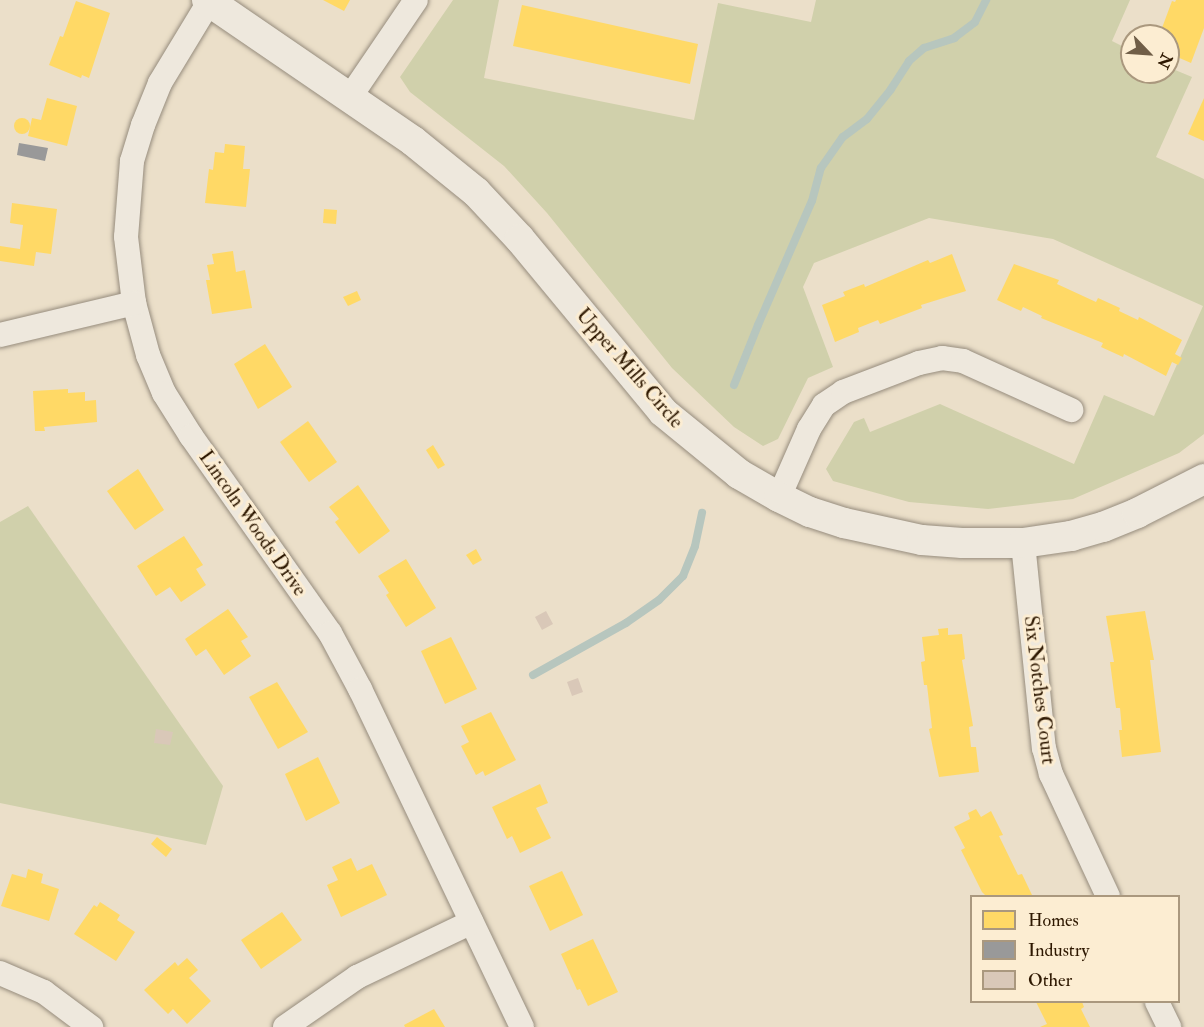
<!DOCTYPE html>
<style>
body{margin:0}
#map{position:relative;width:1204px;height:1027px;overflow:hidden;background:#ebdfc9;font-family:"IM FELL Double Pica",serif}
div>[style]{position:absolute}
.green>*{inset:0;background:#d0d0ab}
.homes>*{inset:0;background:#ffd966}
.round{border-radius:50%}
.industry>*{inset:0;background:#999}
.stream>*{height:8px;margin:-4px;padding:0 4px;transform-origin:4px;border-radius:4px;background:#b7c6be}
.building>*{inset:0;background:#d9c8b8}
.roads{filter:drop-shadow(0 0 2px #968c7d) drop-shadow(0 0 2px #968c7d)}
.minor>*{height:24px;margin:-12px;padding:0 12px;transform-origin:12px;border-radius:12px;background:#eee8dd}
.tertiary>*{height:30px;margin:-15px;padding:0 15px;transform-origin:15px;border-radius:15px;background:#eee8dd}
span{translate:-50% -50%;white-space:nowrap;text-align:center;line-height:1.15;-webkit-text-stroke:6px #fcedd2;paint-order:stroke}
.street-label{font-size:20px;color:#2e1801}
.legend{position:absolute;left:970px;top:895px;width:210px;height:108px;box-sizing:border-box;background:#fcedd2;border:2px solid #aa987e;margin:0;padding:8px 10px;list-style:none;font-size:18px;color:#2e1801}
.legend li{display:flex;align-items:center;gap:12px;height:30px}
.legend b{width:30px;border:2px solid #aa987e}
.north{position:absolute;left:1120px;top:24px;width:60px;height:60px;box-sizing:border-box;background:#fcedd2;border:2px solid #aa987e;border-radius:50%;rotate:115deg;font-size:16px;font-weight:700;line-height:24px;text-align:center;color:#2e1801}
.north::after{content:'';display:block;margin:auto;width:21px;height:27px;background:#705e47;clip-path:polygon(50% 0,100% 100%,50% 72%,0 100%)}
</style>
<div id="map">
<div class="green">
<div style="clip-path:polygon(453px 0,499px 0,484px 78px,694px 120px,718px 3px,811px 22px,816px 0,1130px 0,1112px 41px,1132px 51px,1132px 72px,1168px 72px,1168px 67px,1192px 77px,1156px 157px,1204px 179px,1204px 434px,1179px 453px,1073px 499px,988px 509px,909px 502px,833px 481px,826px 469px,854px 422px,864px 418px,870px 432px,940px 404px,1074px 464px,1104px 395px,1154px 416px,1203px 306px,1053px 239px,929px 218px,814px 263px,803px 287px,833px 367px,808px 378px,778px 439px,763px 446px,734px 427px,672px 368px,547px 213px,504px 166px,410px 92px,400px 77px)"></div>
<div style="clip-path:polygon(28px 506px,223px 786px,206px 845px,0 803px,0 522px)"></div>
</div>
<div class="homes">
<div style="clip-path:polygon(323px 0,350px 0,344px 11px)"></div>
<div style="clip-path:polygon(1176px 0,1204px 0,1204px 28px,1191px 63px,1168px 53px,1168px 36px,1159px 36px,1172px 1px,1175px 2px)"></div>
<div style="clip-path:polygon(76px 1px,110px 13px,89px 78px,82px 75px,81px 78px,49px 65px,60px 36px,63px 37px)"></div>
<div style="clip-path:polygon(522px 5px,698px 44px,690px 84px,513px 46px)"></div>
<div style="clip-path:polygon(47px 98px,77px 106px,67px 146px,28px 136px,32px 118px,41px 120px)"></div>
<div style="clip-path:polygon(1204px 98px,1204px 141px,1188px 134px)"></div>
<div class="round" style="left:14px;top:118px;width:16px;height:16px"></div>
<div style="clip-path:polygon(225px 144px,245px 146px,243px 169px,250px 169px,246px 207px,205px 203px,209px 169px,213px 170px,215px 152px,224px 153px)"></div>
<div style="clip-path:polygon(12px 203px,57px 209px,51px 254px,36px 252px,34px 266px,0 261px,0 246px,20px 249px,23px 225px,10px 223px)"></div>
<div style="clip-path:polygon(324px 209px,337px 210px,336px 224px,323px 223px)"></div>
<div style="clip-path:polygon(233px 251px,236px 272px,245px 270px,252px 308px,212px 314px,206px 280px,210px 280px,207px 265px,214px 264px,212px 254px)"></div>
<div style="clip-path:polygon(952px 254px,966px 291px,921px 305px,922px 308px,880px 324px,878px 320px,858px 328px,859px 332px,835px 342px,822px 305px,845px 296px,843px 292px,864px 284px,865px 287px,928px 260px,930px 263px)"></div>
<div style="clip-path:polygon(1014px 264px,1059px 280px,1057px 284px,1096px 302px,1098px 298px,1120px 308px,1119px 311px,1138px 320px,1139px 317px,1182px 340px,1175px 354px,1182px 358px,1178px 365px,1172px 362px,1166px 376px,1124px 354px,1123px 357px,1101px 347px,1103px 343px,1041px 318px,1042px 316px,1023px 307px,1021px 311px,997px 300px)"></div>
<div style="clip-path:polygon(357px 291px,361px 300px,348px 306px,343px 297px)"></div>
<div style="clip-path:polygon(265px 344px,292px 387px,258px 409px,234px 364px)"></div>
<div style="clip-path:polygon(68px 389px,68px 393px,85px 392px,85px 401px,96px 400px,97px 422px,44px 427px,45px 431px,35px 431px,33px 391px)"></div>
<div style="clip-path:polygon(308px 421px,337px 462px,309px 482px,280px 442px)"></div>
<div style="clip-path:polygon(433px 445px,445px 465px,438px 469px,426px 450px)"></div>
<div style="clip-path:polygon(138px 469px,164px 510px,135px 530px,107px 491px)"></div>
<div style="clip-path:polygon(358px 485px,390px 531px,359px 554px,335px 522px,339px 519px,329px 507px)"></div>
<div style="clip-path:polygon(184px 536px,203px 565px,196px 569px,206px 585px,181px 602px,170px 587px,156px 596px,137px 566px)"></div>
<div style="clip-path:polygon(476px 549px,482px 560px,473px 565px,466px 555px)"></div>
<div style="clip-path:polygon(406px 559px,436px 608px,406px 627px,386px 595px,389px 593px,378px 576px)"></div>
<div style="clip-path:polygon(228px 609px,248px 637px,241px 641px,251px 656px,224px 675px,206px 649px,196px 656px,185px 639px)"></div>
<div style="clip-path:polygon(1145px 611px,1154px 660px,1150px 660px,1161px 752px,1122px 757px,1119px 730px,1122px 730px,1120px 708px,1116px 708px,1110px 662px,1114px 662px,1106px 616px)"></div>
<div style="clip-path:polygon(948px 628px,948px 635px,962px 634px,965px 659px,962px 660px,973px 726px,969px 727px,971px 747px,976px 747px,979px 772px,939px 777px,929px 729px,932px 728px,927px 685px,924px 685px,921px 662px,925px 661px,922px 637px,939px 635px,938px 629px)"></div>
<div style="clip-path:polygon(451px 637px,477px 689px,445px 704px,421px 651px)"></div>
<div style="clip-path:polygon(277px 682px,308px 732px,278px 749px,249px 697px)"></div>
<div style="clip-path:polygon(491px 712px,516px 760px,485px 776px,483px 771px,476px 775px,461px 746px,469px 742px,461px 726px)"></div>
<div style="clip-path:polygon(318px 757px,340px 803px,306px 821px,285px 774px)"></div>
<div style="clip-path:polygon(540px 784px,548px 803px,536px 808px,551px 838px,520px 853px,512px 836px,507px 839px,492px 807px)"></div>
<div style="clip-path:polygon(976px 809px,981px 817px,991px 811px,1003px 835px,999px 836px,1018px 875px,1022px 874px,1032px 895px,986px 896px,982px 892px,961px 850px,965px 848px,954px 827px,970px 819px,968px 813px)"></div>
<div style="clip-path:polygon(157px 837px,172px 849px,166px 857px,151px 844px)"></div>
<div style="clip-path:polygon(351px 858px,357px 871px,372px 864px,387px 895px,341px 917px,327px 885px,338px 880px,332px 867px)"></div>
<div style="clip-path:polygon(28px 869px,43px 874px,41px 883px,59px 889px,49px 921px,1px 906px,12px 874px,26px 878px)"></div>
<div style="clip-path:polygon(562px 871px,583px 915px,550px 931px,529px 886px)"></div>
<div style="clip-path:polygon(100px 902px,120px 915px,117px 920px,135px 932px,116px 961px,74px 934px,94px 905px,97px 907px)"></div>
<div style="clip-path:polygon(282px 912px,302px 940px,261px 969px,241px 940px)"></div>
<div style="clip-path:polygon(593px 939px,618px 992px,588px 1006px,580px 989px,577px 990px,561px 954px)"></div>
<div style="clip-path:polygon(187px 958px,198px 970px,189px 978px,211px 1001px,187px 1024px,173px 1009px,168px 1014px,144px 990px,175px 962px,178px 966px)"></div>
<div style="clip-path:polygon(1036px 1002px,1082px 1002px,1084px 1007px,1081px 1009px,1090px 1027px,1040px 1027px,1047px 1024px)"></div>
<div style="clip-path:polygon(434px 1009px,445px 1027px,405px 1027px,404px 1025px)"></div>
</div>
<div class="industry">
<div style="clip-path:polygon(19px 143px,48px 148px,45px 161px,17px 155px)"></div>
</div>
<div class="stream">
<div style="left:734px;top:385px;width:65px;rotate:-68.2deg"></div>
<div style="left:758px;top:325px;width:135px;rotate:-66.5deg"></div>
<div style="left:812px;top:201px;width:34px;rotate:-75deg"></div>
<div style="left:821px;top:168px;width:38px;rotate:-55deg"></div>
<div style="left:843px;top:137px;width:30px;rotate:-37deg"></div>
<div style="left:867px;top:119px;width:38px;rotate:-51deg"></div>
<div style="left:891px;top:89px;width:33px;rotate:-57deg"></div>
<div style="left:909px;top:61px;width:20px;rotate:-41deg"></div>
<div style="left:924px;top:48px;width:32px;rotate:-18deg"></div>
<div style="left:954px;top:38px;width:26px;rotate:-37deg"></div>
<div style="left:975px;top:22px;width:25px;rotate:-63deg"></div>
<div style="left:533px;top:675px;width:107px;rotate:-29.2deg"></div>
<div style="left:626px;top:623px;width:40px;rotate:-34.9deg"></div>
<div style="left:659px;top:600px;width:34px;rotate:-45deg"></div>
<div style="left:683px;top:576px;width:32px;rotate:-68deg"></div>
<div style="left:695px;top:546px;width:34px;rotate:-78deg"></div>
</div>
<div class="building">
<div style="clip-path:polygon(546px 611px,553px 624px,542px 630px,535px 617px)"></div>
<div style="clip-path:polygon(578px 678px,583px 692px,572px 696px,567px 682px)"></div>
<div style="clip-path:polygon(156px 729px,173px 732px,170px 745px,154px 743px)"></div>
</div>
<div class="roads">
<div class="minor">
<div style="left:209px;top:2px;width:95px;rotate:121.2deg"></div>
<div style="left:160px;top:83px;width:45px;rotate:112deg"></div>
<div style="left:143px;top:125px;width:38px;rotate:107deg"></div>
<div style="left:132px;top:161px;width:76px;rotate:94.5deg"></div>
<div style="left:126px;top:237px;width:66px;rotate:83.1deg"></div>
<div style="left:134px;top:303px;width:54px;rotate:74.9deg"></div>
<div style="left:148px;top:355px;width:41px;rotate:67.2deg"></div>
<div style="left:164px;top:393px;width:51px;rotate:57.9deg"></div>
<div style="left:191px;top:436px;width:241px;rotate:54.8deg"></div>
<div style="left:330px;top:633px;width:64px;rotate:61.8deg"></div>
<div style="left:360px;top:689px;width:375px;rotate:64.4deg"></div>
<div style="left:350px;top:97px;width:117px;rotate:-55.8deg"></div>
<div style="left:0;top:335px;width:138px;rotate:-13.4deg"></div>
<div style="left:779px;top:497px;width:74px;rotate:-66.2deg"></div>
<div style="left:809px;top:429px;width:28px;rotate:-58deg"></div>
<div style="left:824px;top:405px;width:23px;rotate:-34deg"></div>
<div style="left:843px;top:392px;width:81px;rotate:-20.9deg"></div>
<div style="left:919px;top:363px;width:24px;rotate:-12deg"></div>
<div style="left:942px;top:358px;width:21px;rotate:8deg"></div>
<div style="left:963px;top:361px;width:119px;rotate:24.4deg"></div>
<div style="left:1023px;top:543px;width:206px;rotate:84.2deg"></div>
<div style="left:1044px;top:748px;width:27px;rotate:75deg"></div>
<div style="left:1051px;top:774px;width:135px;rotate:65deg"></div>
<div style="left:0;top:973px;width:48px;rotate:23.4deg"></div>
<div style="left:44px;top:992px;width:59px;rotate:36.7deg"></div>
<div style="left:1157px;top:1002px;width:28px;rotate:64deg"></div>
<div style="left:285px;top:1027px;width:88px;rotate:-34.8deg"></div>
<div style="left:357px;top:977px;width:127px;rotate:-25.6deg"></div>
</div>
<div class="tertiary">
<div style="left:207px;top:0;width:250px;rotate:34.4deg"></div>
<div style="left:413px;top:141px;width:81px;rotate:39deg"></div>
<div style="left:476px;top:192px;width:64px;rotate:46.9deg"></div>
<div style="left:520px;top:239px;width:224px;rotate:50.4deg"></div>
<div style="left:663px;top:412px;width:98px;rotate:39.2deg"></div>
<div style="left:739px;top:474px;width:46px;rotate:29.9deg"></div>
<div style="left:779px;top:497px;width:34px;rotate:26deg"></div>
<div style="left:810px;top:512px;width:36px;rotate:18deg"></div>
<div style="left:844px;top:523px;width:80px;rotate:12.3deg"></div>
<div style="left:922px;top:540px;width:40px;rotate:4.3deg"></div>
<div style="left:962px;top:543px;width:61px"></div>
<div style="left:1023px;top:543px;width:49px;rotate:-8.3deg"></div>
<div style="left:1071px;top:536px;width:33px;rotate:-16deg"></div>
<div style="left:1103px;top:527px;width:37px;rotate:-22deg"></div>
<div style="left:1137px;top:513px;width:75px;rotate:-26.9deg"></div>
</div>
</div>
<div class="street-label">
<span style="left:630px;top:368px;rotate:49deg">Upper Mills Circle</span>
<span style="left:253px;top:523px;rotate:55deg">Lincoln Woods Drive</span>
<span style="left:1040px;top:690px;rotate:83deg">Six Notches Court</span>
</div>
<ul class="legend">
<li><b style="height:16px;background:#ffd966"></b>Homes</li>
<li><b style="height:16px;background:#999"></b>Industry</li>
<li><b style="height:16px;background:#d9c8b8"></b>Other</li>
</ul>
<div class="north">N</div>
</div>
